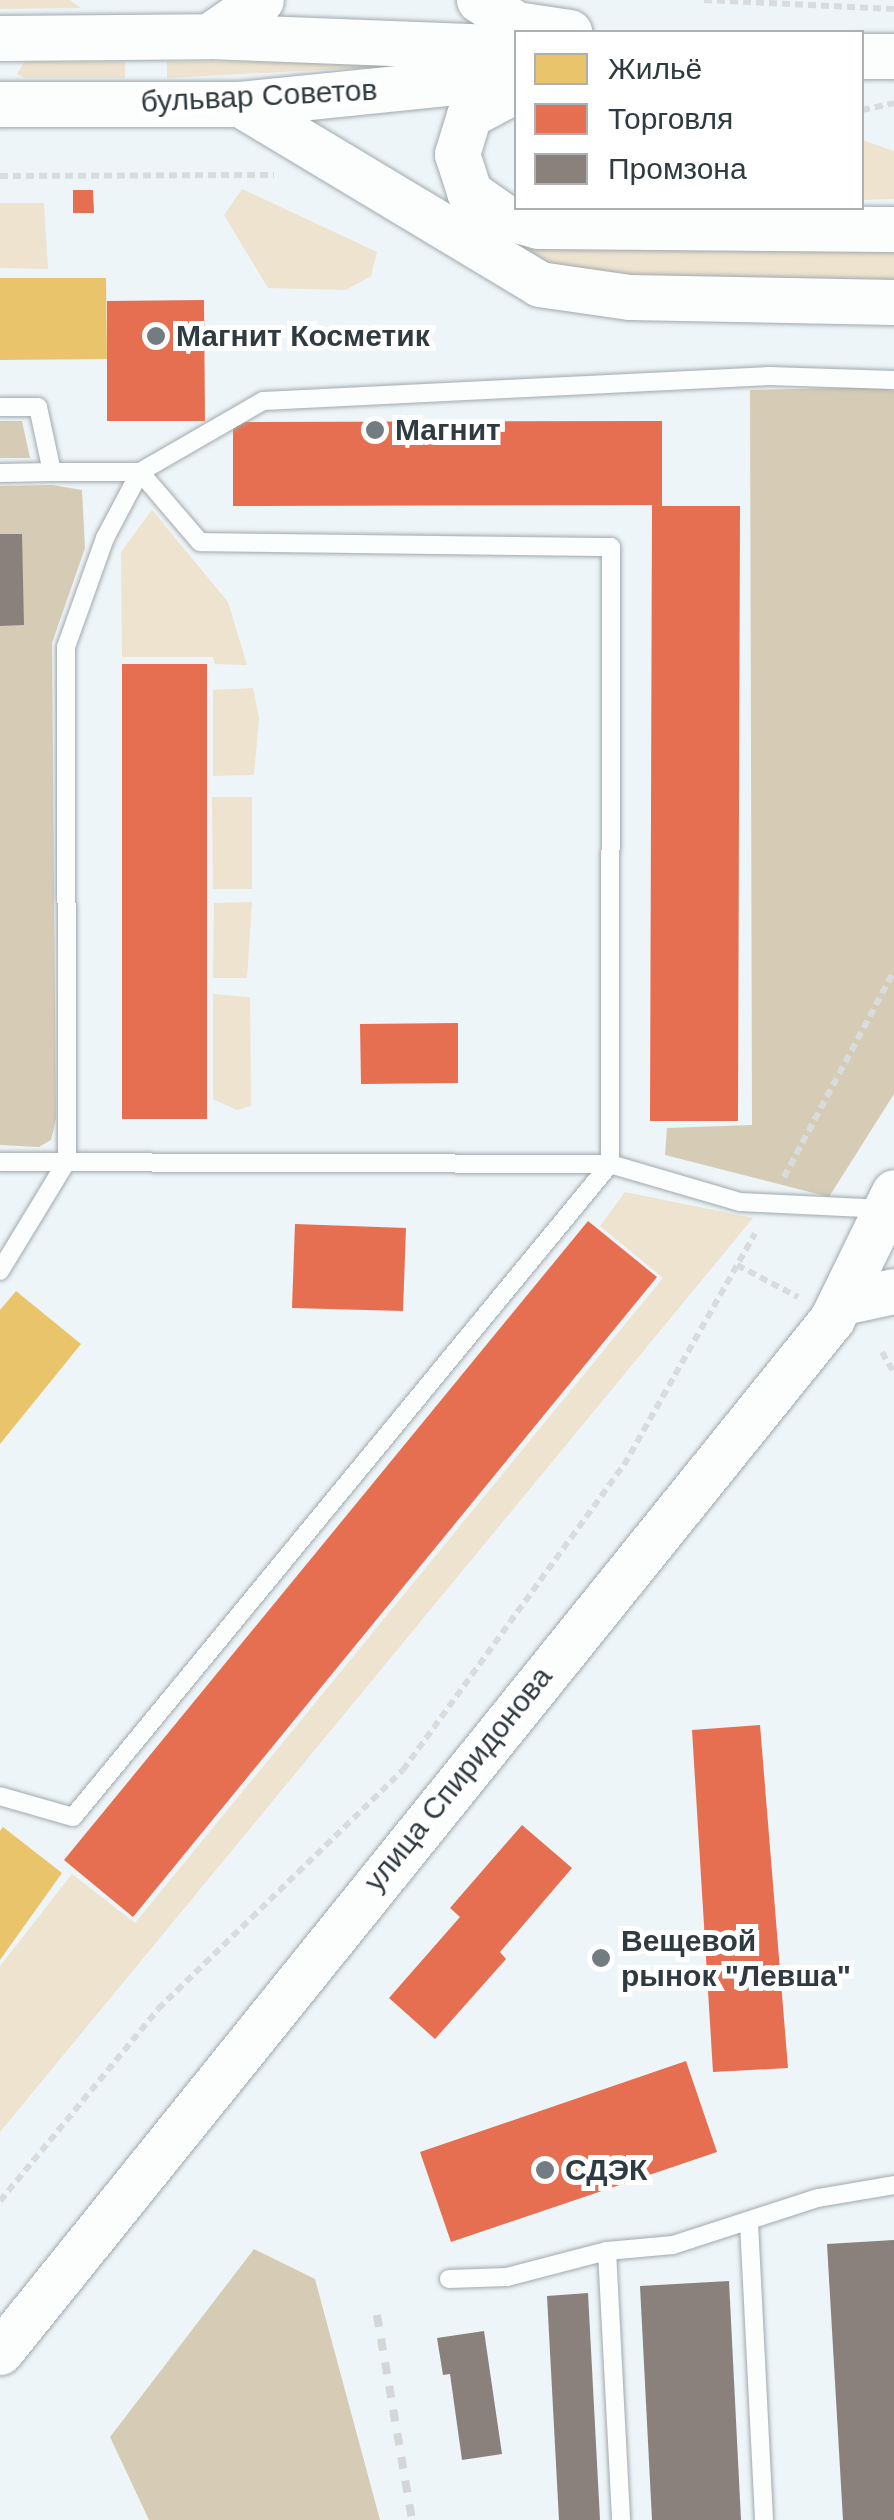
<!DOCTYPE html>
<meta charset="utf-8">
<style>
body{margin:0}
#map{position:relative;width:894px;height:2520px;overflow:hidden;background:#eef5f8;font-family:Arial,sans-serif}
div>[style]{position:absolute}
.green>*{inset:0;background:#ede3cf}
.forest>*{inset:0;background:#d6ccb6}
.homes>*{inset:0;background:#e9c46a}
.shops>*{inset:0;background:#e76f51}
.industry>*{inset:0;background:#8a817c}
.path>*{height:6px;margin-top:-3px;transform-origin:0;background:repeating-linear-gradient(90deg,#d9dcdd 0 8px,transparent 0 13px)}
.roads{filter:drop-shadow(0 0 2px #a1a9ad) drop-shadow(0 0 2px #a1a9ad)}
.service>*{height:18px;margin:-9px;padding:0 9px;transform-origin:9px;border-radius:9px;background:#fcfefe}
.tertiary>*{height:45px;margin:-22.5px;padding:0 22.5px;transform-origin:22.5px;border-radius:22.5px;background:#fcfefe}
.rail>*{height:8px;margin-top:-4px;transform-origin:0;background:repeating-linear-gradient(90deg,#d4d6d8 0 12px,transparent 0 24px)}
.dots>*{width:28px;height:28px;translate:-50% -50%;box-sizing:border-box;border:5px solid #fff;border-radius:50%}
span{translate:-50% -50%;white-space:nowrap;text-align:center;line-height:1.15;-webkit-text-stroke:10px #fff;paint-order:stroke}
.street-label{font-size:30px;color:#2f3b41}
.poi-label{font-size:30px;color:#2f3b41;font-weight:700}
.left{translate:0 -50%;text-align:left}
.legend{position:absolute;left:514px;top:30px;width:350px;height:180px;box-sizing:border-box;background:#fff;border:2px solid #acb1b3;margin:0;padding:12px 18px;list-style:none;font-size:30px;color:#2f3b41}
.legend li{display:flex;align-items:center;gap:20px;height:50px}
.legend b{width:50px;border:2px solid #acb1b3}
</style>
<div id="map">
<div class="green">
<div style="clip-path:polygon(0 0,70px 0,81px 8px,0 9px)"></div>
<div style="clip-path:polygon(396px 61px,397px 66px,167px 78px,167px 62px)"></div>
<div style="clip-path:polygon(24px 62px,125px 62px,125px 78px,25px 78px,17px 74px)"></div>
<div style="clip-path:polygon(862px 140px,894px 151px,894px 199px,862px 200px)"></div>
<div style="clip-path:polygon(242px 189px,377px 252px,371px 276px,346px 290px,268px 288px,224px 215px)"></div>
<div style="clip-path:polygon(0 203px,44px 203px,48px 269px,0 268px)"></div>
<div style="clip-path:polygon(477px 229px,894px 246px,894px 282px,608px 276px,518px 258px)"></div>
<div style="clip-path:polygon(152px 510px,228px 602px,247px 665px,215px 664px,213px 657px,122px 657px,121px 552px)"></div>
<div style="clip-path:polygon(253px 688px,259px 718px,254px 775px,213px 776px,213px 690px)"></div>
<div style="clip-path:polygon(212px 797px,252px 797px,252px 889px,213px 889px)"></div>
<div style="clip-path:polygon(252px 902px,247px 978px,213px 978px,214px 903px)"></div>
<div style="clip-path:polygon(213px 994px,250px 997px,251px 1106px,237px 1110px,213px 1099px)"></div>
<div style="clip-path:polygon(625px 1192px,753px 1218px,0 2132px,0 1966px,72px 1874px,135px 1923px,663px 1278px,600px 1226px)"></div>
</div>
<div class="forest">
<div style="clip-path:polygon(881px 387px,894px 391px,894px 1094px,829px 1197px,665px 1155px,667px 1128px,752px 1125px,750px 390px)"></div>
<div style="clip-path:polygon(0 421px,22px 421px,30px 458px,0 458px)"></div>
<div style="clip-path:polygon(52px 485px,82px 490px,85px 548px,52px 643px,56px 1119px,51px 1140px,39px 1147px,0 1145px,0 486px)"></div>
<div style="clip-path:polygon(254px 2249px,315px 2279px,380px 2520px,149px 2520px,110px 2437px)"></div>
</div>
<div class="homes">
<div style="clip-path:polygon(0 278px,106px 278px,107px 359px,0 360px)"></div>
<div style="clip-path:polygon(16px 1291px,81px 1344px,0 1444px,0 1310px)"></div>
<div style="clip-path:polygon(3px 1827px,62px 1873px,0 1960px,0 1831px)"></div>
</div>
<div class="shops">
<div style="clip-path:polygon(73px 190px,93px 190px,94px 213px,73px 213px)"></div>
<div style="clip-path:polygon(204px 300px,205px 421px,107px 421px,107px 301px)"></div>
<div style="clip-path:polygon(662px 421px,662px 506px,740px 506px,738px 1121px,650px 1121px,652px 505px,233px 506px,233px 422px)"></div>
<div style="clip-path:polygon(122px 664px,207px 664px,207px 1119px,122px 1119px)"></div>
<div style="clip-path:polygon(458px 1023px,458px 1083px,361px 1084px,360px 1024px)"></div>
<div style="clip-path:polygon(588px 1221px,657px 1277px,133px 1917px,64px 1860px)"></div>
<div style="clip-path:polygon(295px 1224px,406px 1228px,403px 1311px,292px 1308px)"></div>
<div style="clip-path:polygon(760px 1725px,788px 2068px,713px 2072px,692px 1730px)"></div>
<div style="clip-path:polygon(522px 1825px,572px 1868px,500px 1952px,506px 1959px,435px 2039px,389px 1998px,460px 1917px,450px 1908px)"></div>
<div style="clip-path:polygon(686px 2061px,717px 2152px,451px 2242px,420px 2152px)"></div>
</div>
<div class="industry">
<div style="clip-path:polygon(0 534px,22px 534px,24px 625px,0 626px)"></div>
<div style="clip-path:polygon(894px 2240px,894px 2520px,843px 2520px,827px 2244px)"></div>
<div style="clip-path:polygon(729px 2281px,741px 2520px,652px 2520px,640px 2286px)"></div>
<div style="clip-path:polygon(588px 2293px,600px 2520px,559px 2520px,547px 2296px)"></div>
<div style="clip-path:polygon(484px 2331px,502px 2454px,462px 2460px,450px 2374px,443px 2375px,437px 2338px)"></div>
</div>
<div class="path">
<div style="left:704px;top:0;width:190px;rotate:2.7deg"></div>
<div style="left:862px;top:110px;width:33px;rotate:-12deg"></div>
<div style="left:0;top:176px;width:274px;rotate:-0.2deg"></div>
<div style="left:784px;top:1177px;width:234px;rotate:-61.9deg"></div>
<div style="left:737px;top:1265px;width:69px;rotate:27.7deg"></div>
<div style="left:882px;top:1352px;width:24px;rotate:60deg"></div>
<div style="left:0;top:2201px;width:249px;rotate:-50.5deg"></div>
<div style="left:158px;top:2009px;width:342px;rotate:-44.3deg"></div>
<div style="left:403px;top:1770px;width:377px;rotate:-54.1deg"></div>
<div style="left:624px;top:1465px;width:266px;rotate:-60.5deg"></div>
</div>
<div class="roads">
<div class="service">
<div style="left:0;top:407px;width:38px"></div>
<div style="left:38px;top:407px;width:66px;rotate:77.8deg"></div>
<div style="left:52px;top:472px;width:88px"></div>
<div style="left:140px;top:472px;width:142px;rotate:-30deg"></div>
<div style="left:263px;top:401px;width:507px;rotate:-2.83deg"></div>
<div style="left:769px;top:376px;width:125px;rotate:1.8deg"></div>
<div style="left:0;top:473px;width:52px;rotate:-1.1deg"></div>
<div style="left:0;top:1162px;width:610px;rotate:0.19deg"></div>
<div style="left:610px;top:1164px;width:135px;rotate:16.3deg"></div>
<div style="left:740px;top:1202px;width:145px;rotate:2.8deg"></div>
<div style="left:0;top:1271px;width:129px;rotate:-58.7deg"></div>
<div style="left:67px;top:1161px;width:514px;rotate:-90.11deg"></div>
<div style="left:66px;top:647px;width:116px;rotate:-70.3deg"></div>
<div style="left:105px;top:538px;width:75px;rotate:-62.1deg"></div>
<div style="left:140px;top:472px;width:92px;rotate:49.4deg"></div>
<div style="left:200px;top:542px;width:411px;rotate:0.7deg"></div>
<div style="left:611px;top:547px;width:617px;rotate:90.09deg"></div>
<div style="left:610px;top:1164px;width:845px;rotate:129.43deg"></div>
<div style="left:73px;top:1817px;width:76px;rotate:-164deg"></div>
<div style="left:749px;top:2223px;width:297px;rotate:87.1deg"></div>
<div style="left:607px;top:2251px;width:269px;rotate:87deg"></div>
<div style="left:449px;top:2279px;width:58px;rotate:-2deg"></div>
<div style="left:507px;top:2277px;width:103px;rotate:-14.6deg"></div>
<div style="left:607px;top:2251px;width:66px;rotate:-5.2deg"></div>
<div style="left:673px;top:2245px;width:152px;rotate:-18deg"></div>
<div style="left:818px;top:2198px;width:77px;rotate:-9.7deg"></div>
</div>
<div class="tertiary">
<div style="left:479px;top:0;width:44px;rotate:33deg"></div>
<div style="left:516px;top:24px;width:54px;rotate:8.6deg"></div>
<div style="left:209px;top:36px;width:63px;rotate:-34.7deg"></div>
<div style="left:0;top:38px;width:209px;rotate:-0.5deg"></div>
<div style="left:209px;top:36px;width:307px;rotate:2.2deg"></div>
<div style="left:862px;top:56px;width:32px"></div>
<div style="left:516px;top:90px;width:53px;rotate:152deg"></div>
<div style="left:469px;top:115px;width:41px;rotate:107.1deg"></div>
<div style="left:457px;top:154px;width:40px;rotate:72deg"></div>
<div style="left:469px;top:192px;width:44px;rotate:34.8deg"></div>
<div style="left:505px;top:217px;width:34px;rotate:15deg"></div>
<div style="left:538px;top:226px;width:356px;rotate:0.5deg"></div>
<div style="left:0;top:104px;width:240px"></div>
<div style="left:240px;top:104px;width:277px;rotate:-5.8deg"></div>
<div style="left:240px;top:104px;width:349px;rotate:31deg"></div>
<div style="left:539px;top:284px;width:91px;rotate:8.2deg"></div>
<div style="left:629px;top:297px;width:265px;rotate:1.1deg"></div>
<div style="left:843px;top:1302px;width:52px;rotate:-12.2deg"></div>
<div style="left:0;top:2352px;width:1326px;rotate:-51.15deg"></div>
<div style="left:832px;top:1319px;width:141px;rotate:-64deg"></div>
</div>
</div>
<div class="rail">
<div style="left:377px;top:2315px;width:208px;rotate:80.3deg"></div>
</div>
<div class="dots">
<div style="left:156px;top:336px;background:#727c81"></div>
<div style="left:375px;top:430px;background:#727c81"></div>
<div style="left:601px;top:1958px;background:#727c81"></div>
<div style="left:545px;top:2170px;background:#727c81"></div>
</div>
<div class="street-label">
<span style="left:259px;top:96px;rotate:-3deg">бульвар Советов</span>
<span style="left:458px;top:1779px;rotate:-51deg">улица Спиридонова</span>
</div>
<div class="poi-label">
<span class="left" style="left:176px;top:336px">Магнит Косметик</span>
<span class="left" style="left:395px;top:430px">Магнит</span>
<span class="left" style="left:621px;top:1958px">Вещевой<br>рынок "Левша"</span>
<span class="left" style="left:565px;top:2170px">СДЭК</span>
</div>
<ul class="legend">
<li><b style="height:28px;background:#e9c46a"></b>Жильё</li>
<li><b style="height:28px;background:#e76f51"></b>Торговля</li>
<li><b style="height:28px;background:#8a817c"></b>Промзона</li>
</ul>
</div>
